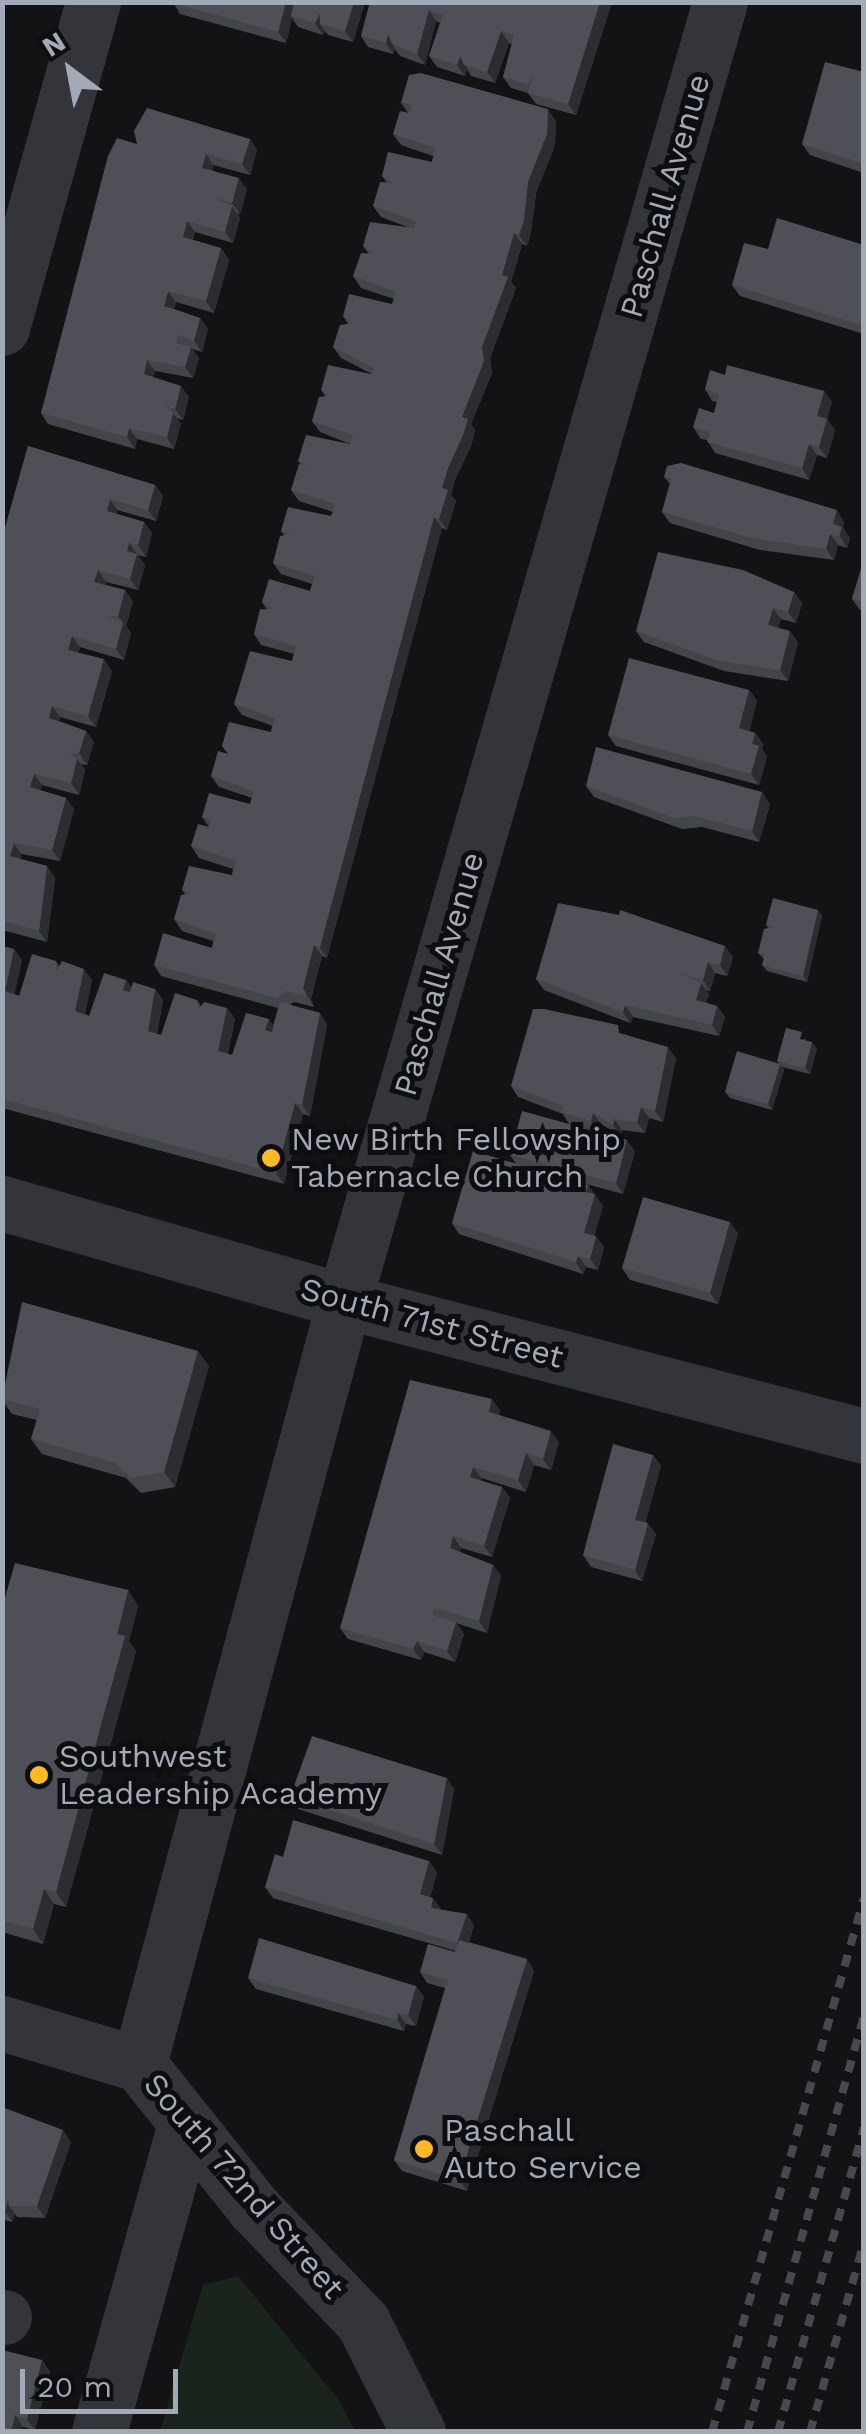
<!DOCTYPE html>
<style>
body{margin:0}
#map{position:relative;width:866px;height:2434px;overflow:hidden;background:#131315;font-family:"Work Sans",sans-serif}
div>[style]{position:absolute}
.green>*{inset:0;background:#1b241c}
.minor>*{height:55px;margin:-27.5px;padding:0 27.5px;transform-origin:27.5px;border-radius:27.5px;background:#34353b}
.rail>*{height:8px;margin-top:-4px;transform-origin:0;background:repeating-linear-gradient(90deg,#474950 0 12px,transparent 0 22px)}
.wall>*{inset:0;background:#44454b}
.shaded-wall>*{inset:0;background:#2c2d31}
.building>*{inset:0;background:#4f5057}
.dots>*{width:28px;height:28px;translate:-50% -50%;box-sizing:border-box;border:5px solid #0e0e10;border-radius:50%}
span{translate:-50% -50%;white-space:nowrap;text-align:center;line-height:1.15;-webkit-text-stroke:10px #0e0e10;paint-order:stroke}
.street-label{font-size:32px;color:#a4a9b7}
.poi-label{font-size:32px;color:#a4a9b7}
.left{translate:0 -50%;text-align:left}
.frame{position:absolute;inset:0;border:5px solid #a4a9b7;pointer-events:none}
.north{position:absolute;left:20px;top:20px;width:100px;height:100px;-webkit-text-stroke:8px #0e0e10;paint-order:stroke;rotate:328deg;font-size:28px;font-weight:700;line-height:40px;text-align:center;color:#a4a9b7}
.north::after{content:'';display:block;margin:auto;width:35px;height:45px;background:#a4a9b7;clip-path:polygon(50% 0,100% 100%,50% 72%,0 100%)}
.scale{position:absolute;left:20px;top:2369px;width:158px;height:45px;box-sizing:border-box;border:5px solid #a4a9b7;border-top:0;padding-left:12px;font-size:30px;line-height:35px;white-space:nowrap;color:#a4a9b7;-webkit-text-stroke:8px #0e0e10;paint-order:stroke}
</style>
<div id="map">
<div class="green">
<div style="clip-path:polygon(238px 2276px,338px 2399px,355px 2431px,160px 2431px,203px 2285px)"></div>
</div>
<div class="minor">
<div style="left:2px;top:328px;width:338px;rotate:-74.4deg"></div>
<div style="left:2px;top:1203px;width:356px;rotate:16deg"></div>
<div style="left:344px;top:1301px;width:537px;rotate:14.55deg"></div>
<div style="left:2px;top:2023px;width:143px;rotate:16.7deg"></div>
<div style="left:139px;top:2064px;width:184px;rotate:51.4deg"></div>
<div style="left:254px;top:2208px;width:158px;rotate:46.3deg"></div>
<div style="left:363px;top:2322px;width:123px;rotate:63.4deg"></div>
<div style="left:139px;top:2064px;width:790px;rotate:-74.96deg"></div>
<div style="left:344px;top:1301px;width:1352px;rotate:-73.86deg"></div>
<div style="left:2px;top:2317px;width:2px"></div>
<div style="left:99px;top:2432px;width:319px;rotate:-74.4deg"></div>
</div>
<div class="rail">
<div style="left:712px;top:2432px;width:555px;rotate:-74.11deg"></div>
<div style="left:747px;top:2432px;width:433px;rotate:-74.3deg"></div>
<div style="left:778px;top:2432px;width:316px;rotate:-74.2deg"></div>
<div style="left:810px;top:2432px;width:198px;rotate:-74.1deg"></div>
</div>
<div class="wall">
<div style="clip-path:polygon(173px 2px,365px 2px,353px 42px,328px 35px,325px 31px,323px 35px,298px 27px,292px 18px,286px 43px,180px 14px)"></div>
<div style="clip-path:polygon(370px 2px,612px 2px,576px 115px,536px 104px,528px 93px,511px 88px,503px 77px,512px 44px,509px 43px,495px 83px,471px 76px,467px 69px,465px 76px,437px 67px,429px 56px,440px 23px,436px 21px,425px 65px,400px 56px,395px 49px,393px 54px,368px 47px,361px 36px)"></div>
<div style="clip-path:polygon(864px 72px,864px 173px,810px 155px,802px 144px)"></div>
<div style="clip-path:polygon(401px 103px,556px 121px,555px 145px,536px 193px,531px 232px,527px 246px,522px 244px,511px 282px,516px 288px,490px 358px,492px 373px,471px 424px,475px 430px,471px 446px,455px 480px,451px 495px,456px 501px,447px 530px,442px 528px,327px 958px,322px 956px,311px 999px,314px 1007px,294px 1002px,290px 1005px,320px 1013px,327px 1025px,310px 1116px,303px 1114px,284px 1184px,2px 1108px,2px 946px,14px 949px,22px 960px,14px 994px,19px 996px,56px 961px,59px 966px,92px 980px,85px 1014px,89px 1016px,126px 980px,132px 988px,155px 989px,163px 1000px,157px 1034px,161px 1035px,197px 1000px,201px 1006px,227px 1008px,235px 1019px,228px 1054px,232px 1055px,269px 1019px,273px 1026px,278px 1008px,161px 976px,154px 965px,212px 948px,213px 941px,182px 931px,174px 919px,185px 894px,182px 890px,232px 875px,233px 869px,199px 858px,191px 846px,209px 827px,202px 817px,250px 804px,252px 798px,219px 787px,211px 776px,227px 754px,271px 732px,273px 726px,242px 715px,234px 704px,292px 661px,294px 654px,261px 645px,254px 634px,267px 610px,262px 602px,310px 591px,312px 584px,281px 574px,273px 563px,284px 535px,281px 531px,331px 516px,333px 512px,299px 501px,291px 490px,301px 465px,298px 461px,350px 444px,320px 432px,312px 421px,325px 396px,321px 390px,372px 374px,341px 358px,333px 347px,348px 324px,343px 316px,392px 304px,394px 299px,361px 288px,353px 276px,368px 253px,363px 246px,410px 228px,381px 217px,373px 206px,387px 183px,382px 176px,432px 162px,433px 156px,401px 145px,393px 134px,408px 113px)"></div>
<div style="clip-path:polygon(250px 139px,257px 150px,250px 175px,213px 165px,212px 170px,247px 189px,240px 214px,237px 213px,240px 218px,233px 243px,195px 232px,193px 240px,221px 248px,229px 260px,214px 313px,176px 302px,174px 309px,200px 318px,208px 329px,202px 352px,192px 349px,199px 358px,193px 378px,155px 371px,153px 377px,189px 397px,183px 420px,177px 418px,181px 424px,174px 449px,137px 439px,135px 449px,48px 424px,41px 413px,137px 144px)"></div>
<div style="clip-path:polygon(864px 245px,864px 334px,740px 296px,732px 285px,768px 249px)"></div>
<div style="clip-path:polygon(725px 375px,824px 391px,832px 402px,827px 419px,835px 430px,827px 458px,817px 455px,809px 480px,715px 453px,707px 440px,701px 439px,693px 427px,714px 413px,717px 402px,712px 401px,705px 389px)"></div>
<div style="clip-path:polygon(28px 446px,155px 485px,163px 496px,156px 521px,117px 510px,117px 514px,144px 522px,152px 533px,146px 557px,137px 555px,145px 565px,138px 590px,106px 582px,105px 585px,125px 590px,133px 602px,126px 626px,131px 633px,124px 660px,80px 647px,78px 653px,112px 671px,96px 727px,60px 717px,59px 721px,86px 731px,94px 742px,87px 765px,81px 764px,85px 770px,79px 795px,42px 785px,40px 790px,66px 798px,74px 809px,60px 861px,21px 854px,20px 859px,47px 866px,55px 878px,47px 942px,2px 930px,2px 539px)"></div>
<div style="clip-path:polygon(664px 477px,844px 522px,843px 528px,850px 538px,847px 548px,838px 545px,834px 560px,760px 550px,670px 523px,662px 512px,670px 484px)"></div>
<div style="clip-path:polygon(864px 559px,864px 611px,860px 610px,852px 599px)"></div>
<div style="clip-path:polygon(794px 592px,802px 603px,796px 623px,781px 619px,778px 628px,798px 642px,788px 681px,724px 671px,644px 642px,636px 631px)"></div>
<div style="clip-path:polygon(749px 690px,757px 701px,749px 731px,755px 733px,763px 744px,762px 749px,767px 757px,759px 785px,616px 746px,608px 735px)"></div>
<div style="clip-path:polygon(586px 786px,770px 804px,759px 842px,702px 827px,682px 829px,594px 797px)"></div>
<div style="clip-path:polygon(818px 910px,822px 916px,807px 982px,767px 971px,762px 965px,764px 959px,758px 953px,768px 928px,766px 925px)"></div>
<div style="clip-path:polygon(733px 957px,727px 976px,715px 973px,710px 991px,705px 990px,709px 994px,706px 1003px,717px 1006px,725px 1017px,719px 1036px,633px 1017px,630px 1023px,544px 990px,536px 979px)"></div>
<div style="clip-path:polygon(625px 1034px,676px 1058px,663px 1122px,649px 1118px,645px 1133px,622px 1130px,621px 1136px,601px 1124px,599px 1132px,569px 1124px,563px 1114px,518px 1097px,511px 1086px)"></div>
<div style="clip-path:polygon(806px 1038px,805px 1041px,817px 1049px,810px 1074px,782px 1067px,784px 1070px,772px 1110px,730px 1098px,725px 1092px,779px 1064px,777px 1061px)"></div>
<div style="clip-path:polygon(635px 1151px,623px 1194px,575px 1181px,588px 1185px,603px 1206px,594px 1235px,604px 1247px,598px 1270px,586px 1267px,583px 1274px,459px 1234px,452px 1223px,516px 1164px,510px 1155px)"></div>
<div style="clip-path:polygon(738px 1233px,718px 1304px,630px 1280px,622px 1268px)"></div>
<div style="clip-path:polygon(209px 1366px,175px 1487px,141px 1493px,126px 1478px,42px 1454px,31px 1439px,37px 1420px,12px 1414px,2px 1400px,2px 1395px)"></div>
<div style="clip-path:polygon(500px 1410px,499px 1415px,559px 1442px,551px 1470px,534px 1465px,526px 1492px,481px 1478px,480px 1481px,502px 1487px,510px 1498px,492px 1557px,461px 1548px,460px 1552px,493px 1565px,501px 1576px,487px 1633px,456px 1623px,464px 1634px,455px 1662px,424px 1652px,421px 1660px,348px 1639px,340px 1628px)"></div>
<div style="clip-path:polygon(653px 1455px,661px 1466px,645px 1523px,656px 1534px,642px 1581px,591px 1567px,583px 1555px)"></div>
<div style="clip-path:polygon(128px 1590px,138px 1606px,129px 1641px,136px 1651px,66px 1907px,54px 1904px,43px 1944px,2px 1932px,2px 1608px)"></div>
<div style="clip-path:polygon(454px 1789px,442px 1855px,298px 1809px,290px 1797px)"></div>
<div style="clip-path:polygon(283px 1857px,429px 1861px,437px 1873px,430px 1897px,441px 1910px,467px 1914px,474px 1926px,469px 1942px,527px 1959px,534px 1971px,467px 2191px,402px 2171px,394px 2160px,445px 1988px,427px 1983px,420px 1972px,456px 1951px,273px 1898px,265px 1887px)"></div>
<div style="clip-path:polygon(248px 1978px,416px 1986px,424px 1997px,416px 2026px,406px 2024px,404px 2031px,256px 1989px)"></div>
<div style="clip-path:polygon(2px 2107px,71px 2142px,45px 2218px,17px 2217px,15px 2214px,12px 2222px,2px 2219px)"></div>
<div style="clip-path:polygon(42px 2360px,50px 2372px,35px 2430px,23px 2427px,2px 2432px)"></div>
</div>
<div class="shaded-wall">
<div style="clip-path:polygon(286px 2px,297px 2px,291px 16px,292px 18px,286px 43px,278px 32px)"></div>
<div style="clip-path:polygon(354px 2px,365px 2px,353px 42px,345px 31px)"></div>
<div style="clip-path:polygon(600px 2px,612px 2px,576px 115px,568px 104px)"></div>
<div style="clip-path:polygon(429px 10px,436px 21px,425px 65px,417px 54px)"></div>
<div style="clip-path:polygon(320px 14px,320px 24px,325px 31px,323px 35px,315px 23px)"></div>
<div style="clip-path:polygon(501px 31px,509px 43px,495px 83px,487px 72px)"></div>
<div style="clip-path:polygon(388px 34px,395px 49px,393px 54px,386px 43px)"></div>
<div style="clip-path:polygon(460px 56px,467px 69px,465px 76px,457px 65px)"></div>
<div style="clip-path:polygon(548px 109px,556px 121px,555px 145px,536px 193px,531px 232px,527px 246px,519px 235px,528px 182px)"></div>
<div style="clip-path:polygon(250px 139px,257px 150px,250px 175px,242px 164px)"></div>
<div style="clip-path:polygon(206px 154px,213px 165px,209px 179px,202px 168px)"></div>
<div style="clip-path:polygon(239px 178px,247px 189px,240px 214px,232px 203px)"></div>
<div style="clip-path:polygon(232px 206px,240px 218px,233px 243px,225px 232px)"></div>
<div style="clip-path:polygon(187px 221px,195px 232px,191px 248px,183px 237px)"></div>
<div style="clip-path:polygon(514px 233px,522px 244px,511px 282px,516px 288px,490px 358px,492px 373px,471px 424px,475px 430px,471px 446px,455px 480px,451px 495px,456px 501px,447px 530px,439px 519px,442px 488px)"></div>
<div style="clip-path:polygon(221px 248px,229px 260px,214px 313px,206px 301px)"></div>
<div style="clip-path:polygon(168px 291px,176px 302px,172px 317px,164px 306px)"></div>
<div style="clip-path:polygon(200px 318px,208px 329px,202px 352px,194px 341px)"></div>
<div style="clip-path:polygon(191px 347px,199px 358px,193px 378px,185px 367px)"></div>
<div style="clip-path:polygon(147px 360px,155px 371px,152px 385px,144px 374px)"></div>
<div style="clip-path:polygon(181px 386px,189px 397px,183px 420px,175px 409px)"></div>
<div style="clip-path:polygon(824px 391px,832px 402px,825px 428px,817px 416px)"></div>
<div style="clip-path:polygon(173px 413px,181px 424px,174px 449px,167px 437px)"></div>
<div style="clip-path:polygon(827px 419px,835px 430px,827px 458px,819px 447px)"></div>
<div style="clip-path:polygon(129px 428px,137px 439px,135px 449px,127px 437px)"></div>
<div style="clip-path:polygon(809px 444px,817px 455px,809px 480px,802px 468px)"></div>
<div style="clip-path:polygon(155px 485px,163px 496px,156px 521px,148px 510px)"></div>
<div style="clip-path:polygon(110px 499px,117px 510px,115px 522px,107px 511px)"></div>
<div style="clip-path:polygon(837px 510px,844px 522px,843px 528px,850px 538px,847px 548px,833px 524px)"></div>
<div style="clip-path:polygon(434px 517px,442px 528px,327px 958px,320px 947px)"></div>
<div style="clip-path:polygon(144px 522px,152px 533px,146px 557px,138px 545px)"></div>
<div style="clip-path:polygon(830px 534px,838px 545px,834px 560px,826px 549px)"></div>
<div style="clip-path:polygon(129px 543px,145px 565px,138px 590px,130px 579px,127px 551px)"></div>
<div style="clip-path:polygon(98px 570px,106px 582px,102px 593px,94px 582px)"></div>
<div style="clip-path:polygon(125px 590px,133px 602px,126px 626px,131px 633px,124px 660px,116px 649px,123px 623px,118px 616px)"></div>
<div style="clip-path:polygon(794px 592px,802px 603px,796px 623px,788px 612px)"></div>
<div style="clip-path:polygon(773px 608px,781px 619px,776px 637px,768px 625px)"></div>
<div style="clip-path:polygon(790px 631px,798px 642px,788px 681px,780px 670px)"></div>
<div style="clip-path:polygon(72px 636px,80px 647px,76px 661px,68px 650px)"></div>
<div style="clip-path:polygon(104px 659px,112px 671px,96px 727px,88px 716px)"></div>
<div style="clip-path:polygon(749px 690px,757px 701px,747px 740px,739px 728px)"></div>
<div style="clip-path:polygon(52px 706px,60px 717px,57px 729px,49px 718px)"></div>
<div style="clip-path:polygon(86px 731px,94px 742px,87px 765px,79px 753px)"></div>
<div style="clip-path:polygon(755px 733px,763px 744px,762px 749px,767px 757px,759px 785px,751px 774px,752px 744px)"></div>
<div style="clip-path:polygon(77px 759px,85px 770px,79px 795px,71px 783px)"></div>
<div style="clip-path:polygon(34px 774px,42px 785px,38px 799px,30px 787px)"></div>
<div style="clip-path:polygon(762px 792px,770px 804px,759px 842px,752px 831px)"></div>
<div style="clip-path:polygon(66px 798px,74px 809px,60px 861px,52px 850px)"></div>
<div style="clip-path:polygon(14px 843px,21px 854px,17px 867px,10px 856px)"></div>
<div style="clip-path:polygon(47px 866px,55px 878px,47px 942px,39px 931px)"></div>
<div style="clip-path:polygon(818px 910px,822px 916px,807px 982px,803px 976px)"></div>
<div style="clip-path:polygon(314px 945px,322px 956px,311px 999px,314px 1007px,303px 988px)"></div>
<div style="clip-path:polygon(725px 946px,733px 957px,727px 976px,720px 965px)"></div>
<div style="clip-path:polygon(14px 949px,22px 960px,13px 1002px,5px 991px)"></div>
<div style="clip-path:polygon(708px 962px,715px 973px,710px 991px,703px 980px)"></div>
<div style="clip-path:polygon(84px 969px,92px 980px,83px 1022px,75px 1011px)"></div>
<div style="clip-path:polygon(126px 980px,134px 991px,131px 1002px,123px 990px)"></div>
<div style="clip-path:polygon(701px 983px,709px 994px,704px 1012px,696px 1000px)"></div>
<div style="clip-path:polygon(155px 989px,163px 1000px,155px 1042px,148px 1031px)"></div>
<div style="clip-path:polygon(625px 1005px,633px 1017px,630px 1023px,623px 1012px)"></div>
<div style="clip-path:polygon(717px 1006px,725px 1017px,719px 1036px,712px 1025px)"></div>
<div style="clip-path:polygon(227px 1008px,235px 1019px,226px 1062px,218px 1051px)"></div>
<div style="clip-path:polygon(320px 1013px,327px 1025px,310px 1116px,302px 1105px)"></div>
<div style="clip-path:polygon(269px 1019px,276px 1031px,273px 1041px,265px 1030px)"></div>
<div style="clip-path:polygon(812px 1042px,817px 1049px,810px 1074px,805px 1068px)"></div>
<div style="clip-path:polygon(668px 1047px,676px 1058px,663px 1122px,655px 1111px)"></div>
<div style="clip-path:polygon(780px 1064px,784px 1070px,772px 1110px,768px 1104px)"></div>
<div style="clip-path:polygon(295px 1103px,303px 1114px,284px 1184px,276px 1173px)"></div>
<div style="clip-path:polygon(641px 1107px,649px 1118px,645px 1133px,637px 1122px)"></div>
<div style="clip-path:polygon(593px 1113px,601px 1124px,599px 1132px,591px 1121px)"></div>
<div style="clip-path:polygon(614px 1119px,622px 1130px,621px 1136px,613px 1125px)"></div>
<div style="clip-path:polygon(627px 1140px,635px 1151px,623px 1194px,616px 1183px)"></div>
<div style="clip-path:polygon(588px 1185px,603px 1206px,592px 1244px,584px 1233px,586px 1192px)"></div>
<div style="clip-path:polygon(730px 1222px,738px 1233px,718px 1304px,710px 1293px)"></div>
<div style="clip-path:polygon(596px 1236px,604px 1247px,598px 1270px,590px 1259px)"></div>
<div style="clip-path:polygon(578px 1256px,586px 1267px,583px 1274px,576px 1262px)"></div>
<div style="clip-path:polygon(198px 1351px,209px 1366px,175px 1487px,164px 1472px)"></div>
<div style="clip-path:polygon(492px 1399px,500px 1410px,497px 1423px,489px 1412px)"></div>
<div style="clip-path:polygon(551px 1431px,559px 1442px,551px 1470px,543px 1459px)"></div>
<div style="clip-path:polygon(526px 1453px,534px 1465px,526px 1492px,518px 1480px)"></div>
<div style="clip-path:polygon(653px 1455px,661px 1466px,643px 1531px,635px 1520px)"></div>
<div style="clip-path:polygon(473px 1467px,481px 1478px,477px 1489px,470px 1477px)"></div>
<div style="clip-path:polygon(502px 1487px,510px 1498px,492px 1557px,484px 1546px)"></div>
<div style="clip-path:polygon(648px 1523px,656px 1534px,642px 1581px,635px 1570px)"></div>
<div style="clip-path:polygon(453px 1536px,461px 1548px,458px 1559px,450px 1548px)"></div>
<div style="clip-path:polygon(493px 1565px,501px 1576px,487px 1633px,479px 1621px)"></div>
<div style="clip-path:polygon(128px 1590px,138px 1606px,129px 1641px,136px 1651px,66px 1907px,56px 1892px)"></div>
<div style="clip-path:polygon(456px 1622px,464px 1634px,455px 1662px,447px 1651px)"></div>
<div style="clip-path:polygon(417px 1641px,424px 1652px,421px 1660px,413px 1649px)"></div>
<div style="clip-path:polygon(447px 1778px,454px 1789px,442px 1855px,434px 1844px)"></div>
<div style="clip-path:polygon(429px 1861px,437px 1873px,428px 1905px,420px 1894px)"></div>
<div style="clip-path:polygon(44px 1889px,54px 1904px,43px 1944px,33px 1929px)"></div>
<div style="clip-path:polygon(433px 1898px,441px 1909px,431px 1908px)"></div>
<div style="clip-path:polygon(467px 1914px,474px 1926px,465px 1954px,457px 1943px)"></div>
<div style="clip-path:polygon(527px 1959px,534px 1971px,467px 2191px,459px 2180px)"></div>
<div style="clip-path:polygon(416px 1986px,424px 1997px,416px 2026px,408px 2015px)"></div>
<div style="clip-path:polygon(398px 2013px,406px 2024px,404px 2031px,397px 2020px)"></div>
<div style="clip-path:polygon(63px 2130px,71px 2142px,45px 2218px,37px 2206px)"></div>
<div style="clip-path:polygon(8px 2199px,9px 2206px,15px 2214px,12px 2222px,5px 2211px)"></div>
<div style="clip-path:polygon(42px 2360px,50px 2372px,35px 2430px,27px 2419px)"></div>
<div style="clip-path:polygon(15px 2415px,23px 2427px,22px 2432px,11px 2432px)"></div>
</div>
<div class="building">
<div style="clip-path:polygon(286px 2px,278px 32px,173px 3px,173px 2px)"></div>
<div style="clip-path:polygon(294px 2px,354px 2px,345px 31px,320px 24px,320px 14px,315px 23px,291px 16px)"></div>
<div style="clip-path:polygon(370px 2px,600px 2px,568px 104px,528px 93px,533px 75px,528px 84px,503px 77px,514px 35px,501px 31px,487px 72px,464px 65px,460px 56px,457px 65px,429px 56px,443px 15px,429px 10px,417px 54px,392px 44px,388px 34px,386px 43px,361px 36px)"></div>
<div style="clip-path:polygon(825px 62px,864px 72px,864px 164px,802px 144px)"></div>
<div style="clip-path:polygon(421px 73px,548px 109px,547px 134px,528px 182px,524px 220px,519px 235px,514px 233px,502px 275px,508px 277px,482px 347px,484px 361px,462px 417px,468px 419px,463px 435px,448px 468px,442px 488px,448px 490px,439px 519px,434px 517px,320px 947px,314px 945px,303px 988px,306px 996px,286px 991px,277px 998px,154px 965px,163px 933px,212px 948px,216px 934px,174px 919px,181px 895px,192px 893px,182px 890px,189px 866px,232px 875px,236px 861px,191px 846px,198px 824px,209px 827px,211px 820px,202px 817px,209px 793px,250px 804px,254px 791px,211px 776px,218px 751px,228px 754px,222px 746px,229px 722px,271px 732px,272px 727px,275px 718px,234px 704px,250px 651px,292px 661px,296px 646px,254px 634px,260px 609px,274px 610px,262px 602px,269px 579px,310px 591px,315px 576px,273px 563px,280px 536px,291px 534px,281px 531px,288px 507px,331px 516px,333px 511px,335px 504px,291px 490px,299px 464px,307px 465px,298px 461px,306px 435px,350px 444px,353px 435px,312px 421px,319px 397px,328px 396px,321px 390px,328px 365px,371px 374px,374px 368px,333px 347px,340px 325px,353px 323px,343px 316px,349px 294px,392px 304px,396px 292px,353px 276px,361px 253px,374px 254px,363px 246px,370px 222px,414px 228px,416px 221px,373px 206px,380px 182px,393px 183px,382px 176px,388px 152px,432px 162px,435px 148px,393px 134px,400px 111px,409px 113px,412px 105px,401px 103px,409px 75px)"></div>
<div style="clip-path:polygon(147px 108px,250px 139px,242px 164px,206px 154px,202px 168px,239px 178px,232px 203px,213px 197px,232px 206px,225px 232px,187px 221px,183px 237px,221px 248px,206px 301px,168px 291px,164px 306px,200px 318px,194px 341px,178px 335px,176px 343px,191px 347px,185px 367px,147px 360px,144px 374px,181px 386px,175px 409px,164px 406px,173px 413px,167px 437px,129px 428px,127px 437px,41px 413px,108px 156px,117px 138px,137px 144px,134px 131px)"></div>
<div style="clip-path:polygon(777px 218px,864px 245px,864px 326px,732px 285px,744px 243px,768px 249px)"></div>
<div style="clip-path:polygon(727px 365px,824px 391px,817px 416px,827px 419px,819px 447px,809px 444px,802px 468px,707px 442px,710px 432px,693px 427px,699px 408px,714px 413px,719px 394px,705px 389px,710px 370px,725px 375px)"></div>
<div style="clip-path:polygon(28px 446px,155px 485px,148px 510px,110px 499px,107px 511px,144px 522px,138px 545px,129px 543px,127px 551px,137px 554px,130px 579px,98px 570px,94px 582px,125px 590px,118px 616px,108px 617px,123px 622px,116px 649px,72px 636px,68px 650px,104px 659px,88px 716px,52px 706px,49px 718px,86px 731px,79px 753px,70px 753px,77px 759px,71px 783px,34px 774px,30px 787px,66px 798px,52px 850px,14px 843px,10px 856px,47px 866px,39px 931px,2px 920px,2px 539px)"></div>
<div style="clip-path:polygon(681px 463px,837px 510px,833px 524px,842px 527px,839px 537px,830px 534px,826px 549px,752px 538px,662px 512px,671px 479px,664px 477px,667px 466px)"></div>
<div style="clip-path:polygon(658px 552px,743px 570px,794px 592px,788px 612px,773px 608px,768px 625px,790px 631px,780px 670px,716px 660px,636px 631px)"></div>
<div style="clip-path:polygon(864px 559px,864px 602px,852px 599px)"></div>
<div style="clip-path:polygon(629px 658px,749px 690px,739px 728px,755px 733px,752px 744px,759px 746px,751px 774px,608px 735px)"></div>
<div style="clip-path:polygon(596px 747px,762px 792px,752px 831px,694px 816px,674px 818px,586px 786px)"></div>
<div style="clip-path:polygon(773px 898px,818px 910px,803px 976px,762px 965px,765px 954px,758px 953px,764px 929px,773px 927px,766px 925px)"></div>
<div style="clip-path:polygon(558px 903px,619px 915px,620px 910px,725px 946px,720px 965px,708px 962px,703px 980px,682px 974px,701px 983px,696px 1000px,717px 1006px,712px 1025px,625px 1005px,623px 1012px,536px 979px)"></div>
<div style="clip-path:polygon(2px 946px,14px 949px,5px 991px,19px 996px,32px 954px,56px 961px,56px 972px,62px 961px,84px 969px,75px 1011px,89px 1016px,104px 973px,126px 980px,123px 990px,130px 992px,133px 982px,155px 989px,148px 1031px,161px 1035px,175px 993px,197px 1000px,199px 1009px,204px 1002px,227px 1008px,218px 1051px,232px 1055px,246px 1013px,269px 1019px,265px 1030px,272px 1032px,280px 1002px,320px 1013px,302px 1105px,295px 1103px,276px 1173px,2px 1099px)"></div>
<div style="clip-path:polygon(533px 1009px,544px 1009px,618px 1025px,619px 1033px,668px 1047px,655px 1111px,641px 1107px,637px 1122px,614px 1119px,613px 1125px,593px 1113px,591px 1121px,561px 1112px,563px 1106px,511px 1086px)"></div>
<div style="clip-path:polygon(786px 1028px,802px 1032px,800px 1039px,812px 1042px,805px 1068px,777px 1061px)"></div>
<div style="clip-path:polygon(737px 1051px,780px 1064px,768px 1104px,725px 1092px)"></div>
<div style="clip-path:polygon(522px 1111px,627px 1140px,616px 1183px,510px 1155px)"></div>
<div style="clip-path:polygon(473px 1151px,588px 1185px,586px 1192px,595px 1194px,584px 1233px,596px 1236px,590px 1259px,578px 1256px,576px 1262px,452px 1223px)"></div>
<div style="clip-path:polygon(643px 1197px,730px 1222px,710px 1293px,622px 1268px)"></div>
<div style="clip-path:polygon(22px 1302px,198px 1351px,164px 1472px,131px 1478px,115px 1463px,31px 1439px,40px 1409px,2px 1399px)"></div>
<div style="clip-path:polygon(410px 1380px,492px 1399px,489px 1412px,551px 1431px,543px 1459px,526px 1453px,518px 1480px,473px 1467px,470px 1477px,502px 1487px,484px 1546px,453px 1536px,450px 1548px,493px 1565px,479px 1621px,435px 1608px,432px 1615px,456px 1622px,447px 1651px,417px 1641px,413px 1649px,340px 1628px)"></div>
<div style="clip-path:polygon(613px 1444px,653px 1455px,635px 1520px,648px 1523px,635px 1570px,583px 1555px)"></div>
<div style="clip-path:polygon(15px 1563px,128px 1590px,117px 1634px,125px 1636px,56px 1892px,44px 1889px,33px 1929px,2px 1920px,2px 1608px)"></div>
<div style="clip-path:polygon(312px 1736px,447px 1778px,434px 1844px,290px 1797px)"></div>
<div style="clip-path:polygon(293px 1820px,429px 1861px,420px 1894px,433px 1898px,431px 1908px,467px 1914px,457px 1943px,265px 1887px,275px 1854px,283px 1857px)"></div>
<div style="clip-path:polygon(259px 1938px,416px 1986px,408px 2015px,398px 2013px,397px 2020px,248px 1978px)"></div>
<div style="clip-path:polygon(459px 1940px,527px 1959px,459px 2180px,394px 2160px,448px 1980px,420px 1972px,428px 1944px,455px 1952px)"></div>
<div style="clip-path:polygon(2px 2107px,63px 2130px,37px 2206px,9px 2206px,8px 2199px,5px 2211px,2px 2211px)"></div>
<div style="clip-path:polygon(2px 2350px,42px 2360px,27px 2419px,15px 2415px,11px 2432px,2px 2432px)"></div>
</div>
<div class="dots">
<div style="left:271px;top:1158px;background:#ffb922"></div>
<div style="left:39px;top:1775px;background:#ffb922"></div>
<div style="left:424px;top:2149px;background:#ffb922"></div>
</div>
<div class="street-label">
<span style="left:665px;top:196px;rotate:-74deg">Paschall Avenue</span>
<span style="left:439px;top:974px;rotate:-74deg">Paschall Avenue</span>
<span style="left:432px;top:1323px;rotate:15deg">South 71st Street</span>
<span style="left:244px;top:2186px;rotate:49deg">South 72nd Street</span>
</div>
<div class="poi-label">
<span class="left" style="left:291px;top:1158px">New Birth Fellowship<br>Tabernacle Church</span>
<span class="left" style="left:59px;top:1775px">Southwest<br>Leadership Academy</span>
<span class="left" style="left:444px;top:2149px">Paschall<br>Auto Service</span>
</div>
<div class="frame"></div>
<div class="north">N</div>
<div class="scale">20 m</div>
</div>
